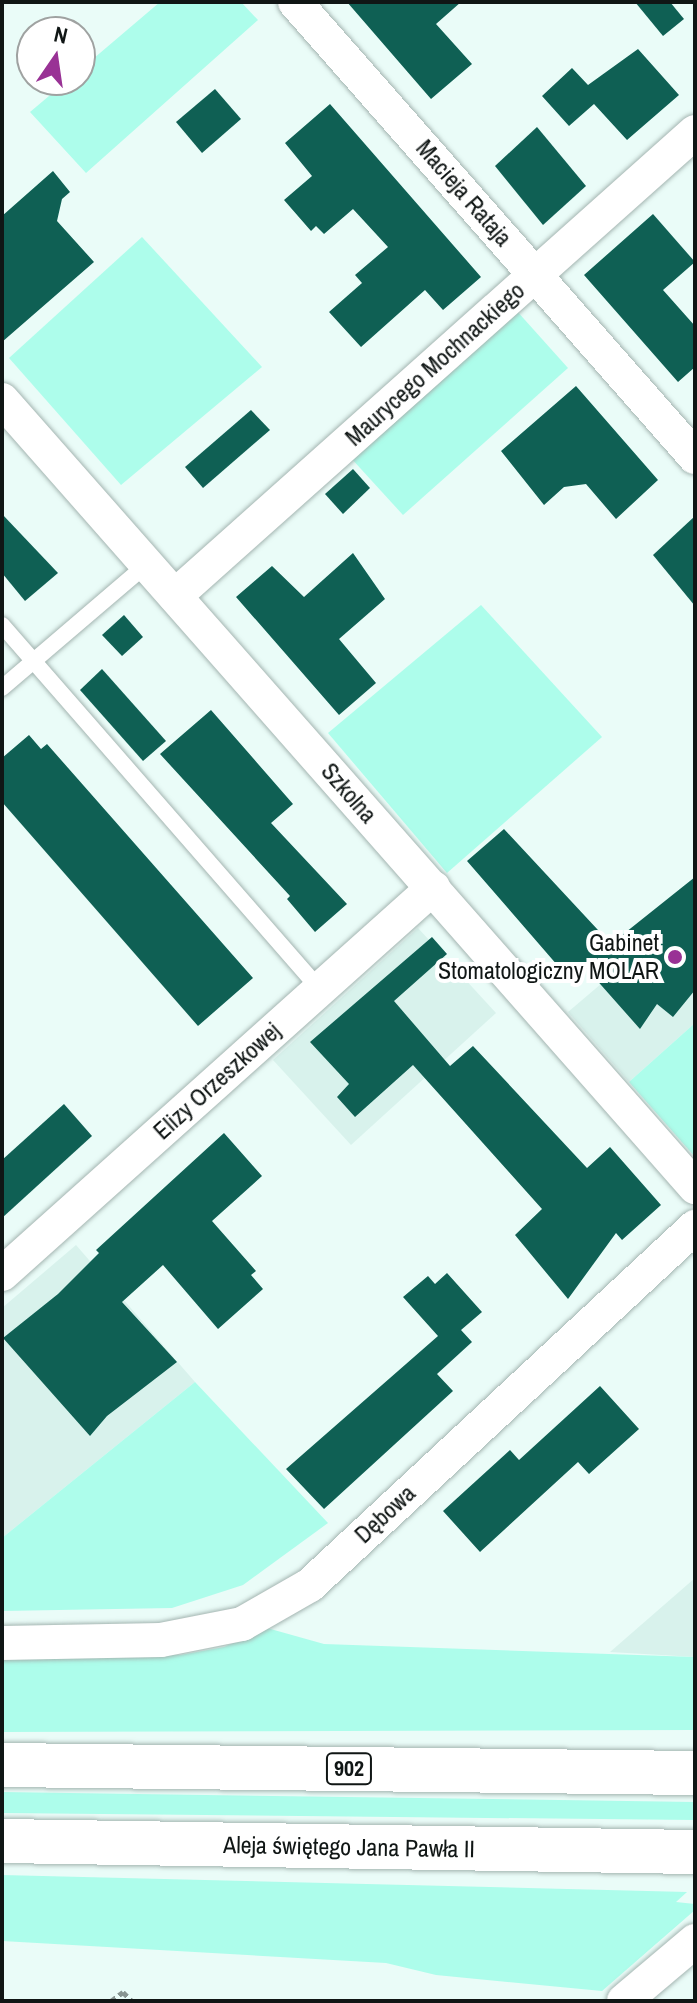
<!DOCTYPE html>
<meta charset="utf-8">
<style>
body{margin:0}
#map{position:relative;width:697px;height:2003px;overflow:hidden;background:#eafcf8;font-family:"Archivo Narrow",sans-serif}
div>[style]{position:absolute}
.built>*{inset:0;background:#d8f2ec}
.green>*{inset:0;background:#adfdeb}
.building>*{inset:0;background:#0f6054}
.path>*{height:5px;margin-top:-2.5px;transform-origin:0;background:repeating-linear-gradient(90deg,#889592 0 6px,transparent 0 10px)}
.roads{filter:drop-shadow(0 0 2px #a4b5b1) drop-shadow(0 0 2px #a4b5b1)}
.service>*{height:16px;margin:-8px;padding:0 8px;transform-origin:8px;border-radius:8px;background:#fff}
.minor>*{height:34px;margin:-17px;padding:0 17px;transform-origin:17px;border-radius:17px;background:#fff}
.primary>*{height:44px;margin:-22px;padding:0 22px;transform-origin:22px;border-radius:22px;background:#fff}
.dots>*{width:22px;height:22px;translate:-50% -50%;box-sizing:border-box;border:4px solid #fff;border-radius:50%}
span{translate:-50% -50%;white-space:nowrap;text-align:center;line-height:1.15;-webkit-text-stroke:8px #fff;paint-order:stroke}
.shield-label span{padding:2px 6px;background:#fff;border:2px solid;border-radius:6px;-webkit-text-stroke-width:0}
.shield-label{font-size:22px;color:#101615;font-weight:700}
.street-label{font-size:24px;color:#101615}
.poi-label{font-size:24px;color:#101615}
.right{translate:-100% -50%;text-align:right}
.frame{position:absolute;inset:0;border:4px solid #101615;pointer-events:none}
.north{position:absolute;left:16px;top:16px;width:80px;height:80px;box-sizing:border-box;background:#fff;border:2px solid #9fa2a1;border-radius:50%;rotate:13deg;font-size:22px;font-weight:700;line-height:32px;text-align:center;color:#101615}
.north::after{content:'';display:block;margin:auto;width:28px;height:36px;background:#993295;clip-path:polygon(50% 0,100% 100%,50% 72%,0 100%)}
</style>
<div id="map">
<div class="built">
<div style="clip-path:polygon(695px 904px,695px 1023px,629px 1082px,568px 1012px)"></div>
<div style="clip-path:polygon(418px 928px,496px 1013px,351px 1145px,273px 1060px)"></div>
<div style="clip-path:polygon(76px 1245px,195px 1382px,2px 1538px,2px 1308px)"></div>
<div style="clip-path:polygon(695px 1578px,695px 1657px,610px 1652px)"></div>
</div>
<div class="green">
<div style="clip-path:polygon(160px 2px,241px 2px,258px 20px,86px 173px,30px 112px,68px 80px,80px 80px,80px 70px)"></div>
<div style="clip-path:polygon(142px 237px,262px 367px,121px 485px,9px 358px)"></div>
<div style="clip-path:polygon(516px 310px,568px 368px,403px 515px,350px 457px)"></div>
<div style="clip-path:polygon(481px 605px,602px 737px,447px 873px,328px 733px)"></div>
<div style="clip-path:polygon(695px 1023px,695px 1157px,629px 1082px)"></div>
<div style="clip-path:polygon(195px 1382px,328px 1523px,243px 1585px,172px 1608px,2px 1611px,2px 1538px)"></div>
<div style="clip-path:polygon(267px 1628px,324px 1644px,695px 1657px,695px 1730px,2px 1732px,2px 1657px,180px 1655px,224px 1647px)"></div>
<div style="clip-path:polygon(2px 1792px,695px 1802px,695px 1820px,2px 1813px)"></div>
<div style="clip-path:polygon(2px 1875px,687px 1892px,676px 1902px,695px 1904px,695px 1910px,602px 1991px,436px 1975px,386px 1963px,2px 1941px)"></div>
</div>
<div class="building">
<div style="clip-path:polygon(347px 2px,461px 2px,436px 24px,472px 64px,431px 99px)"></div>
<div style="clip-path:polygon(635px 2px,670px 2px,684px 19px,663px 36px)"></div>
<div style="clip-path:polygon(638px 49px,679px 95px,627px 140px,594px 104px,569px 126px,542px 96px,572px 68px,588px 85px)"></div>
<div style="clip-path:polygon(215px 89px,241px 119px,202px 153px,176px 122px)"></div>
<div style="clip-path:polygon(330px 104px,481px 277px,443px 310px,425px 290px,361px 347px,329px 312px,362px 283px,355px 275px,388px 247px,353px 209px,324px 234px,316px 226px,311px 231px,284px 200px,312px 176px,285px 143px)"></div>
<div style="clip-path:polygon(537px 127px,586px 186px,543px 225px,495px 166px)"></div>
<div style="clip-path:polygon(53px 171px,70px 192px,62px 199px,57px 221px,94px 262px,2px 342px,2px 216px)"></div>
<div style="clip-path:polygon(653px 214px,695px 262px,663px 290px,695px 326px,695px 367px,678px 382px,584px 275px)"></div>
<div style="clip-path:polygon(576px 386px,658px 480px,616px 519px,586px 484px,564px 487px,544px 505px,501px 451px)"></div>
<div style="clip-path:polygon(251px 410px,270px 430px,203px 488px,185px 467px)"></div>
<div style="clip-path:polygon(353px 469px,370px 488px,343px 514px,325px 494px)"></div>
<div style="clip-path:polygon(2px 514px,58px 573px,25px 601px,2px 573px)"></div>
<div style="clip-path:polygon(695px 516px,695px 606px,653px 555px)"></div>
<div style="clip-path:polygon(353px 553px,385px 599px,339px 639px,376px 683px,339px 715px,236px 597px,272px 566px,304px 597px)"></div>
<div style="clip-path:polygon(124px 615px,143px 637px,122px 656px,102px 635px)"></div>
<div style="clip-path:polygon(102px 669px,166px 741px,143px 761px,80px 690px)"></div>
<div style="clip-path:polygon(211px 710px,293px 804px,271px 823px,347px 904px,315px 932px,287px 899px,290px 896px,160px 754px)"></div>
<div style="clip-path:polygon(29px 735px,41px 749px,47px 744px,253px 978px,198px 1026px,2px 802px,2px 758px)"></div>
<div style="clip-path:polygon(504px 829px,611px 944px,695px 877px,695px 990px,673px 1017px,657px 1004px,640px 1029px,586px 968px,571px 981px,467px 861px)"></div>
<div style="clip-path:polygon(432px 937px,447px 954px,394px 1001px,450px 1066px,473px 1046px,587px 1168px,610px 1147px,661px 1205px,622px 1240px,616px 1233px,568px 1299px,515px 1235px,542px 1209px,413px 1065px,355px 1117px,337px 1097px,349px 1084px,310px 1042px)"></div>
<div style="clip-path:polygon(64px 1104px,92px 1136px,2px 1218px,2px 1160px)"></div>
<div style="clip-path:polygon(224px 1133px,262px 1176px,212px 1221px,256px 1271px,251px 1275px,263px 1289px,218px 1329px,163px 1265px,122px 1302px,177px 1362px,107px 1416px,90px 1436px,3px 1338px,58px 1294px,99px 1253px,96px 1250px)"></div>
<div style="clip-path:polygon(447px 1273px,482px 1312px,461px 1330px,472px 1342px,437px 1374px,453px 1391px,324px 1509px,286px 1469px,438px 1336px,403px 1297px,428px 1276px,435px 1284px)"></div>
<div style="clip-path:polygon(600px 1386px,639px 1429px,589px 1474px,578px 1462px,480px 1552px,443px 1511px,510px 1450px,519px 1460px)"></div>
</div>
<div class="path">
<div style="left:111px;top:2001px;width:15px;rotate:-37deg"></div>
<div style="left:123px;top:1992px;width:13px;rotate:45deg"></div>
</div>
<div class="roads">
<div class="service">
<div style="left:2px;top:625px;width:483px;rotate:48.9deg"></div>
<div style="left:2px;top:688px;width:191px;rotate:-40.5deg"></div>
</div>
<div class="minor">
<div style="left:295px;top:2px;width:606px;rotate:48.68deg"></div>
<div style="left:2px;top:400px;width:1049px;rotate:48.63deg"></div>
<div style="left:175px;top:596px;width:697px;rotate:-41.74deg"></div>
<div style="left:2px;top:1274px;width:579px;rotate:-41.85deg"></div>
<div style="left:2px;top:1643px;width:159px;rotate:-1.1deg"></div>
<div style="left:161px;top:1640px;width:83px;rotate:-11.2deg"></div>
<div style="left:242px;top:1624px;width:78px;rotate:-29.8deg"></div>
<div style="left:310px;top:1585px;width:526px;rotate:-42.92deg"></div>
<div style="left:624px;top:2001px;width:93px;rotate:-40.2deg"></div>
</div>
<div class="primary">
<div style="left:2px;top:1765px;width:693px;rotate:0.66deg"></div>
<div style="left:2px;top:1841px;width:693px;rotate:0.91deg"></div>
</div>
</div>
<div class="dots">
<div style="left:675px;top:957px;background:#993295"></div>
</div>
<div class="shield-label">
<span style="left:349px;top:1769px">902</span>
</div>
<div class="street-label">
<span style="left:464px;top:193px;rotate:49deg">Macieja Rataja</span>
<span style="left:435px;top:364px;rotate:-42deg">Maurycego Mochnackiego</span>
<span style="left:349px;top:793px;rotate:49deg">Szkolna</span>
<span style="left:217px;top:1081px;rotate:-42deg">Elizy Orzeszkowej</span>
<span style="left:385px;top:1514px;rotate:-43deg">Dębowa</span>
<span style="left:349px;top:1847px;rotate:1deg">Aleja świętego Jana Pawła II</span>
</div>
<div class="poi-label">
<span class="right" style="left:659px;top:957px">Gabinet<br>Stomatologiczny MOLAR</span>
</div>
<div class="frame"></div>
<div class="north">N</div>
</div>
